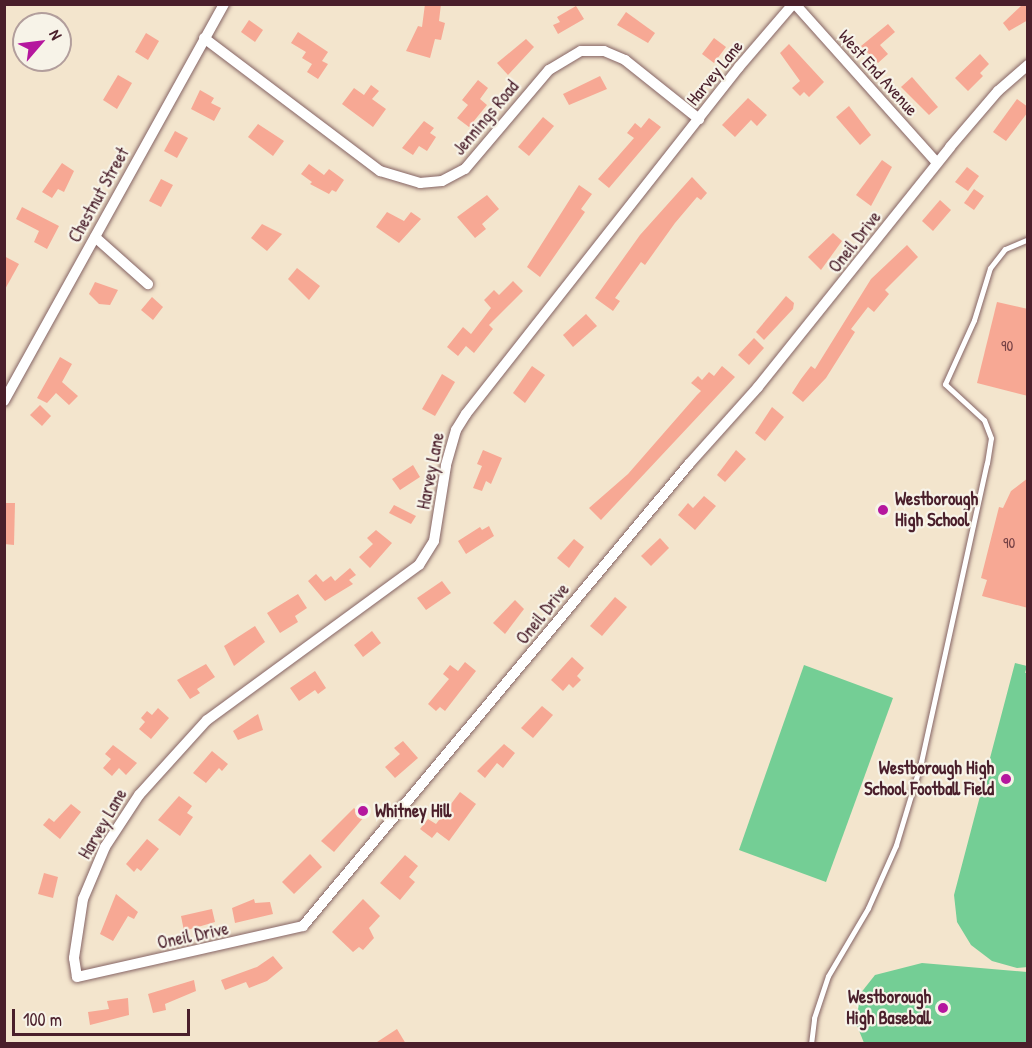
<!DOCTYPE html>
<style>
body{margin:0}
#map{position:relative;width:1032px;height:1048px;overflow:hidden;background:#f3e5cd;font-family:"Patrick Hand",sans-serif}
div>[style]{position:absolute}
.green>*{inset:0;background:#74ce95}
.building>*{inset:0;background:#f7a894}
.roads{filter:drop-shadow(0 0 2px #856464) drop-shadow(0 0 2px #856464)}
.lane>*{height:5px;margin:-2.5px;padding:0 2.5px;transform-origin:2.5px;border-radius:2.5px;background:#fff}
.street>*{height:10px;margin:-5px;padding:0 5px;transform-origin:5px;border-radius:5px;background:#fff}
.dots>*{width:16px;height:16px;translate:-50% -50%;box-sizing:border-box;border:3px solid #f7f3e8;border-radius:50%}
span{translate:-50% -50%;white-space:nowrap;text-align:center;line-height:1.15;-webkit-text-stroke:4.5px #f7f3e8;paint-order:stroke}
.number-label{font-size:15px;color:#754145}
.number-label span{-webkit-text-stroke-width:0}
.street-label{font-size:18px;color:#4a1f2b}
.poi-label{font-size:18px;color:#4a1f2b;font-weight:700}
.left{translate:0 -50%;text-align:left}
.right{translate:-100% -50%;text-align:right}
.frame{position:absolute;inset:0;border:6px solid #4a1f2b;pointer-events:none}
.north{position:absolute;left:12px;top:12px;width:60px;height:60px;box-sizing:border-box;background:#f7f3e8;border:2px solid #b29e9c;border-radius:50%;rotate:62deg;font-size:16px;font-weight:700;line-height:24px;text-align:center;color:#4a1f2b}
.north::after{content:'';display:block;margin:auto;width:21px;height:27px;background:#b5179e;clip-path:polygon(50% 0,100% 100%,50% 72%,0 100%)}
.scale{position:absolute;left:12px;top:1009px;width:178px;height:27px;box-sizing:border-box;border:3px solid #4a1f2b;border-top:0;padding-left:8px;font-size:18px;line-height:21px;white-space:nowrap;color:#4a1f2b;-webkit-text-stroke:4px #f7f3e8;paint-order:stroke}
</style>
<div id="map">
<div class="green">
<div style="clip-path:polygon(1015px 663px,1027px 666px,1025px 673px,1028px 672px,1028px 967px,1017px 968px,992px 961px,971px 945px,957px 922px,954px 895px)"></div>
<div style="clip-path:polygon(804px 665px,893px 698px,826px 882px,739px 850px)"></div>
<div style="clip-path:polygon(922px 963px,1027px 972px,1027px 1043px,864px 1043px,856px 1023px,860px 994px,875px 975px)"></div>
</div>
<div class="building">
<div style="clip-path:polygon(425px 4px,441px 4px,439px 21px,445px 23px,441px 40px,435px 39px,430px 58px,406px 51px,418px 26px,422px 27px)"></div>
<div style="clip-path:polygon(1023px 4px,1028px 4px,1028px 20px,1009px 31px,1003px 23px)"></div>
<div style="clip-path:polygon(576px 6px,584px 19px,558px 34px,553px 25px,560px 22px,557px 17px)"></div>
<div style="clip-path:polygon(626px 12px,655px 33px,648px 43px,617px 25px)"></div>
<div style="clip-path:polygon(249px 20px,263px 30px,255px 42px,241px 32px)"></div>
<div style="clip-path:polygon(888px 24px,895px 32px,880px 45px,888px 54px,878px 63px,861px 46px)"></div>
<div style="clip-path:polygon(298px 32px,328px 52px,322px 61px,328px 64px,318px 79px,307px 72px,312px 64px,302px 58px,306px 52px,291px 43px)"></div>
<div style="clip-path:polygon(146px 33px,159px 41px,148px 60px,135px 52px)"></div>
<div style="clip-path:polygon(714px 38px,726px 47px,714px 63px,702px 54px)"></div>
<div style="clip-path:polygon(526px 39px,534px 47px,508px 75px,497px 63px)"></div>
<div style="clip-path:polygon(789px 44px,824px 82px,809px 97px,804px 92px,800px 96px,792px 88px,800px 81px,780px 53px)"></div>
<div style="clip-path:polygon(980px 54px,989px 64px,980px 73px,983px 76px,968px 91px,955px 78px)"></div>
<div style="clip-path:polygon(118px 75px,132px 83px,117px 109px,103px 100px)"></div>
<div style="clip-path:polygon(600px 76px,607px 89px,569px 105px,563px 94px)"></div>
<div style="clip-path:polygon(912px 77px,938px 107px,929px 115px,901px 87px)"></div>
<div style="clip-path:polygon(478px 80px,488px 88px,480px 99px,487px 105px,469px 127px,457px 118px,468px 105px,462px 100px)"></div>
<div style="clip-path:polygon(371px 85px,379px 91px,372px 99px,386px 109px,373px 127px,342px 104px,354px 88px,364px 95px)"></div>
<div style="clip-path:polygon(200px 90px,214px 98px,211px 103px,221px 108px,214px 121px,191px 109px)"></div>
<div style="clip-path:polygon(748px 98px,767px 115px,757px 126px,751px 120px,735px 137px,722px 125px)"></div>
<div style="clip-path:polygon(1017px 99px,1028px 107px,1028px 112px,1006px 141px,993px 132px)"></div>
<div style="clip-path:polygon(849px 106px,871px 135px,860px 145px,836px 117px)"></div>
<div style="clip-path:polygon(543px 117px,554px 126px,529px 156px,518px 147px)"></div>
<div style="clip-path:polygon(649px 118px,661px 127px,609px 188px,598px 179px,634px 138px,627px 133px,635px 123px,641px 128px)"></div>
<div style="clip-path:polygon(424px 121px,434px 128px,430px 133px,436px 137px,427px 151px,419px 146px,413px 155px,402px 148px)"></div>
<div style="clip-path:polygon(258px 124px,284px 141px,273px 156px,248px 137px)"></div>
<div style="clip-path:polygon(175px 131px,188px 138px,177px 158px,164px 151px)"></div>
<div style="clip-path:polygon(882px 160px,892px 167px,871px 206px,856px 195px)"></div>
<div style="clip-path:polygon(62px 163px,74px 171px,64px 192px,58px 189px,52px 198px,42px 192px)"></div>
<div style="clip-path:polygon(309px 164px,324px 175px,329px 169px,344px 180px,336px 192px,332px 190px,329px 194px,310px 184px,312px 182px,301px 174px)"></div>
<div style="clip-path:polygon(967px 167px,979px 176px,968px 191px,955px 182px)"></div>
<div style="clip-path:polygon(692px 177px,707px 193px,701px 200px,697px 197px,675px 223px,645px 265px,641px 262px,615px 298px,620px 301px,613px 311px,595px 298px,640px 235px)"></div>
<div style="clip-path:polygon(161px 179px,173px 185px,161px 207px,149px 201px)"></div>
<div style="clip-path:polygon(579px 185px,592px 194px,581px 209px,585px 212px,540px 277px,527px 267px)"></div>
<div style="clip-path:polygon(974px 189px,984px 196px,974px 210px,964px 203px)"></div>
<div style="clip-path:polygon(487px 195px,499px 209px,482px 224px,486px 229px,475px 238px,457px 217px)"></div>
<div style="clip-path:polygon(940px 200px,951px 210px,933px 231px,922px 221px)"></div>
<div style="clip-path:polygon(22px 207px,59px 226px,47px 249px,34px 242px,39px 231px,16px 219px)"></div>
<div style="clip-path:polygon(387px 212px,404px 221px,411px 212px,421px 219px,399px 243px,376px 227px)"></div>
<div style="clip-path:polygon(262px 224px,282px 234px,267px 251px,251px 238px)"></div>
<div style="clip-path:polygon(833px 233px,842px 241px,821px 270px,808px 257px)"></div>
<div style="clip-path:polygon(907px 245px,918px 257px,885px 290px,889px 294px,874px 312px,868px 307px,851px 329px,855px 332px,826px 378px,803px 402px,792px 393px,801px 379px,811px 366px,815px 369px,871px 279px)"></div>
<div style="clip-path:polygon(4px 256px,19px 264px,4px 291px)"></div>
<div style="clip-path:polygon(297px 268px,320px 286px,309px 300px,288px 279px)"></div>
<div style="clip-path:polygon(513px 281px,523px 291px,489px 325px,493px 329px,474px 353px,466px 346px,458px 356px,447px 347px,463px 327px,471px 334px,491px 308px,484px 300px,494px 290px,499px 295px)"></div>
<div style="clip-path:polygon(95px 282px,118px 290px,110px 305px,99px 304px,89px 294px)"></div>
<div style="clip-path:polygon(786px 296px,794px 303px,793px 309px,764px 340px,756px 332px)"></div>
<div style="clip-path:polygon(152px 297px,163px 307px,153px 320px,141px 310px)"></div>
<div style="clip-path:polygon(997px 302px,1028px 309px,1028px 396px,977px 383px)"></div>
<div style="clip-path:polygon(586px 314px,597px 326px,573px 347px,563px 335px)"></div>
<div style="clip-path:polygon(754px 338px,764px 348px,749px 365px,738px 355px)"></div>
<div style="clip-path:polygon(60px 357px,72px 364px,62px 382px,78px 396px,69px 405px,56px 393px,47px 403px,37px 398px)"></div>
<div style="clip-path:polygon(532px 366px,545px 375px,525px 403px,513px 393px)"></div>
<div style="clip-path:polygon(722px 366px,735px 377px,601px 520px,589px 508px,628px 474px,697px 395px,701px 391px,691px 383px,698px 376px,702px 380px,709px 372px,714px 376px)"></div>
<div style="clip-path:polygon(442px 374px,455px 382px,435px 416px,422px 409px)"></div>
<div style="clip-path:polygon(40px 405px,51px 416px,42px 426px,30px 415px)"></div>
<div style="clip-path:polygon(772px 407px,784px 417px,765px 441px,755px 433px)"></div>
<div style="clip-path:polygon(483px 450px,502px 458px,491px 484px,486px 481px,482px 491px,473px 488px,482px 466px,477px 464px)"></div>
<div style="clip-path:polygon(736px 450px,746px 459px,725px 482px,717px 475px)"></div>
<div style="clip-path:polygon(413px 465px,420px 477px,400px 490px,392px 479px)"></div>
<div style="clip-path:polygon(1028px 478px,1028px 608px,982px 596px,987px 580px,981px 578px,999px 507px,1003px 508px,1011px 491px)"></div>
<div style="clip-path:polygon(704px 496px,716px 506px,695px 530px,678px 515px,688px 503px,693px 508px)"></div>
<div style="clip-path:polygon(4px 503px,15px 503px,14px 545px,4px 544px)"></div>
<div style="clip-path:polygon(394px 505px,416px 516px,411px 524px,389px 513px)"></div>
<div style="clip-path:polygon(489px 526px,494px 536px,466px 554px,458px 541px,480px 527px,482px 530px)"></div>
<div style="clip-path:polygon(376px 530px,392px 543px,370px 568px,359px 557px,373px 544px,367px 538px)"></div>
<div style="clip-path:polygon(660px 538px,669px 548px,651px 566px,641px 556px)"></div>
<div style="clip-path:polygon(574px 539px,584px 547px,569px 568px,557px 558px)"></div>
<div style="clip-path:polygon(350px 568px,356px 575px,349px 580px,353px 584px,325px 601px,308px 581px,316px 574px,323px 582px,331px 576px,335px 581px)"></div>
<div style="clip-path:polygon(442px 581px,451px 593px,426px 610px,417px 598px)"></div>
<div style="clip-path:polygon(298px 594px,307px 608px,295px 616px,298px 622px,280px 633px,267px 613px)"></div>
<div style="clip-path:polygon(615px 597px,627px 607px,602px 636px,590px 626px)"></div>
<div style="clip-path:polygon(515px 600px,524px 609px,505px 634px,493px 623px)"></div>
<div style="clip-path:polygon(255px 626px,265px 642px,234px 666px,224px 646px)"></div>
<div style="clip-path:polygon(372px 631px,381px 643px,363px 657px,354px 645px)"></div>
<div style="clip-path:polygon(572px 657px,584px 668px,577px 676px,581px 680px,573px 688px,569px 684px,563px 691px,551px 680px)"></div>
<div style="clip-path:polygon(465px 662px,476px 671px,445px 711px,440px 707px,436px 711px,428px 704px,449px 679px,443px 674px,450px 665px,458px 671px)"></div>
<div style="clip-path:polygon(206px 664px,215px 677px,197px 689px,200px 693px,190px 699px,177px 680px)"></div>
<div style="clip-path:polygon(315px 671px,326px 688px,318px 694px,315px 690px,299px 701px,290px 688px)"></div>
<div style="clip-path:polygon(542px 706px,553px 715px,533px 738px,521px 728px)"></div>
<div style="clip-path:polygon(158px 708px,169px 718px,151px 739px,139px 729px,145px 722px,141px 718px,147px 711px,152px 715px)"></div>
<div style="clip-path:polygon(258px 714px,263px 730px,238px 740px,233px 731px)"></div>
<div style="clip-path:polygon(403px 741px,418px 758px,395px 778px,385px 767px,400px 754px,394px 748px)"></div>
<div style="clip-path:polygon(504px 744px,515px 753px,503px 768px,497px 763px,485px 778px,477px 771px)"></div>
<div style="clip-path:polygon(113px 745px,137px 763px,126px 775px,119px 768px,112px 776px,103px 768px,111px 759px,105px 754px)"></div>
<div style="clip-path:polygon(212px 751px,228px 764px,222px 771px,219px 768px,206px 783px,193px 773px)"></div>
<div style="clip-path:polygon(460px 792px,476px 804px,449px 841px,437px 832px,432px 838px,420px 829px,428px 819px,436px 824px)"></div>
<div style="clip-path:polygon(179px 796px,192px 806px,187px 813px,193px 817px,180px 836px,158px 820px)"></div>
<div style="clip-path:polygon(71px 804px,81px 812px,60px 839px,43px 825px,49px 818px,54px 822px)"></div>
<div style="clip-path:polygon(354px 808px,364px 817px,334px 852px,321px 841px)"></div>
<div style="clip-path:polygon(147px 839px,159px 849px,141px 871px,137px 868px,134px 872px,126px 864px)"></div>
<div style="clip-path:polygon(310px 854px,322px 867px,294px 894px,282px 882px)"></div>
<div style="clip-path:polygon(405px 855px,418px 866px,409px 877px,415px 882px,400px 900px,380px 883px)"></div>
<div style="clip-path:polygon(44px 873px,58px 877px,53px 898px,38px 894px)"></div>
<div style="clip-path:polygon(116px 894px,138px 912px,134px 919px,128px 916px,113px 941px,100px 934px)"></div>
<div style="clip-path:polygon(254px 899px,255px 903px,270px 902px,273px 914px,235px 923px,232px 908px)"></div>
<div style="clip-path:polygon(363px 899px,380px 916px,369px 928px,374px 938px,363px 950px,359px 947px,353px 952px,332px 932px)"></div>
<div style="clip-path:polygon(212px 909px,215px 922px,184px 931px,181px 916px)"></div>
<div style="clip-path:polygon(273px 956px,283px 968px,267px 981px,249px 988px,246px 982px,225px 990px,221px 980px,257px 967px)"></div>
<div style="clip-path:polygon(194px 980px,196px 991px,165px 1004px,166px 1010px,153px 1013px,148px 994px)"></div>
<div style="clip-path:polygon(128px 998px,129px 1015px,90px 1025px,88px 1012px,109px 1009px,107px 1001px)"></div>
<div style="clip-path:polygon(397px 1029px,406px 1044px,374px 1044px)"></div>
</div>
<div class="roads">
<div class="lane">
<div style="left:811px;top:1044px;width:26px;rotate:-83deg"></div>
<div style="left:814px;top:1018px;width:44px;rotate:-71.6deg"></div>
<div style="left:828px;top:976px;width:79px;rotate:-59.5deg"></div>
<div style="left:868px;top:908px;width:69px;rotate:-66deg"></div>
<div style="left:896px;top:845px;width:87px;rotate:-73.2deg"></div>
<div style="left:921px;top:762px;width:306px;rotate:-77.6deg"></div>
<div style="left:987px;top:463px;width:25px;rotate:-81deg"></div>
<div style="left:991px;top:438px;width:19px;rotate:-111deg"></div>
<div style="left:984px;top:420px;width:53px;rotate:-137.3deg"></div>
<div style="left:945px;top:384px;width:70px;rotate:-65.6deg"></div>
<div style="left:974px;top:320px;width:54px;rotate:-72.9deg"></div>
<div style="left:990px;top:268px;width:24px;rotate:-52deg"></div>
<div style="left:1005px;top:249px;width:25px;rotate:-23deg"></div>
</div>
<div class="street">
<div style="left:793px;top:4px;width:83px;rotate:130.6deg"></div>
<div style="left:739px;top:67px;width:442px;rotate:128.2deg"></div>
<div style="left:466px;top:414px;width:19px;rotate:122deg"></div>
<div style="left:456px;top:430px;width:37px;rotate:106deg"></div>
<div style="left:446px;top:466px;width:76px;rotate:99.1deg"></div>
<div style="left:434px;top:541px;width:28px;rotate:122deg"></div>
<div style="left:419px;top:565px;width:263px;rotate:143.8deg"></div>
<div style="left:207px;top:720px;width:101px;rotate:132.2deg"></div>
<div style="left:139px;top:795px;width:62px;rotate:123.2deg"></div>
<div style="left:105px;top:847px;width:56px;rotate:112.9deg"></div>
<div style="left:83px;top:899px;width:60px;rotate:98.7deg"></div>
<div style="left:74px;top:958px;width:19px;rotate:81deg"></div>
<div style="left:77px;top:977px;width:232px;rotate:-12.7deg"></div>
<div style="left:303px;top:926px;width:602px;rotate:-50.12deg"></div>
<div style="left:689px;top:464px;width:103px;rotate:-48.1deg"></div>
<div style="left:758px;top:387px;width:307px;rotate:-51.3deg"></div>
<div style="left:950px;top:147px;width:74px;rotate:-49.4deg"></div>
<div style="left:998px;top:91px;width:40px;rotate:-41deg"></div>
<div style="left:795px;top:4px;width:213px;rotate:48.2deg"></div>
<div style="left:204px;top:38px;width:221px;rotate:37.1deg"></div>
<div style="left:380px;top:171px;width:42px;rotate:16.7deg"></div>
<div style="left:420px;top:183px;width:22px;rotate:-5deg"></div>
<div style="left:442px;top:181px;width:26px;rotate:-28deg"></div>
<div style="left:465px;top:169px;width:130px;rotate:-49.7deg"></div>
<div style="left:549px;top:70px;width:37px;rotate:-31deg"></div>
<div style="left:581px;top:51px;width:23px"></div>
<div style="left:604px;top:51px;width:23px;rotate:23deg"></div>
<div style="left:625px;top:60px;width:95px;rotate:38.6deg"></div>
<div style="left:95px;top:237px;width:71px;rotate:41.6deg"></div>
<div style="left:4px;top:401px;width:454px;rotate:-61deg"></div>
</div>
</div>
<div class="dots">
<div style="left:883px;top:510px;background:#b5179e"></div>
<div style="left:1006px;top:779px;background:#b5179e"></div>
<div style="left:363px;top:811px;background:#b5179e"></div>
<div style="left:943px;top:1008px;background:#b5179e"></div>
</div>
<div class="number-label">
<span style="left:1007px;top:346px">90</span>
<span style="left:1009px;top:543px">90</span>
</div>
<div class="street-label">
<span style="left:715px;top:73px;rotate:-51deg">Harvey Lane</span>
<span style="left:878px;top:73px;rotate:48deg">West End Avenue</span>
<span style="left:486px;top:118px;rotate:-50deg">Jennings Road</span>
<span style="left:99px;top:195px;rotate:-61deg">Chestnut Street</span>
<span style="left:855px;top:242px;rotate:-52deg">Oneil Drive</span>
<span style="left:431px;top:471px;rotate:-79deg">Harvey Lane</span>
<span style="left:543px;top:614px;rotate:-51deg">Oneil Drive</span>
<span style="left:103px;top:824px;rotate:-60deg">Harvey Lane</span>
<span style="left:193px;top:936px;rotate:-12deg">Oneil Drive</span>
</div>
<div class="poi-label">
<span class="left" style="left:895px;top:510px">Westborough<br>High School</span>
<span class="right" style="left:994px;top:779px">Westborough High<br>School Football Field</span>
<span class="left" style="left:375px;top:811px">Whitney Hill</span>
<span class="right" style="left:931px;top:1008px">Westborough<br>High Baseball</span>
</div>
<div class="frame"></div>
<div class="north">N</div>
<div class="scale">100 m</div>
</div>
